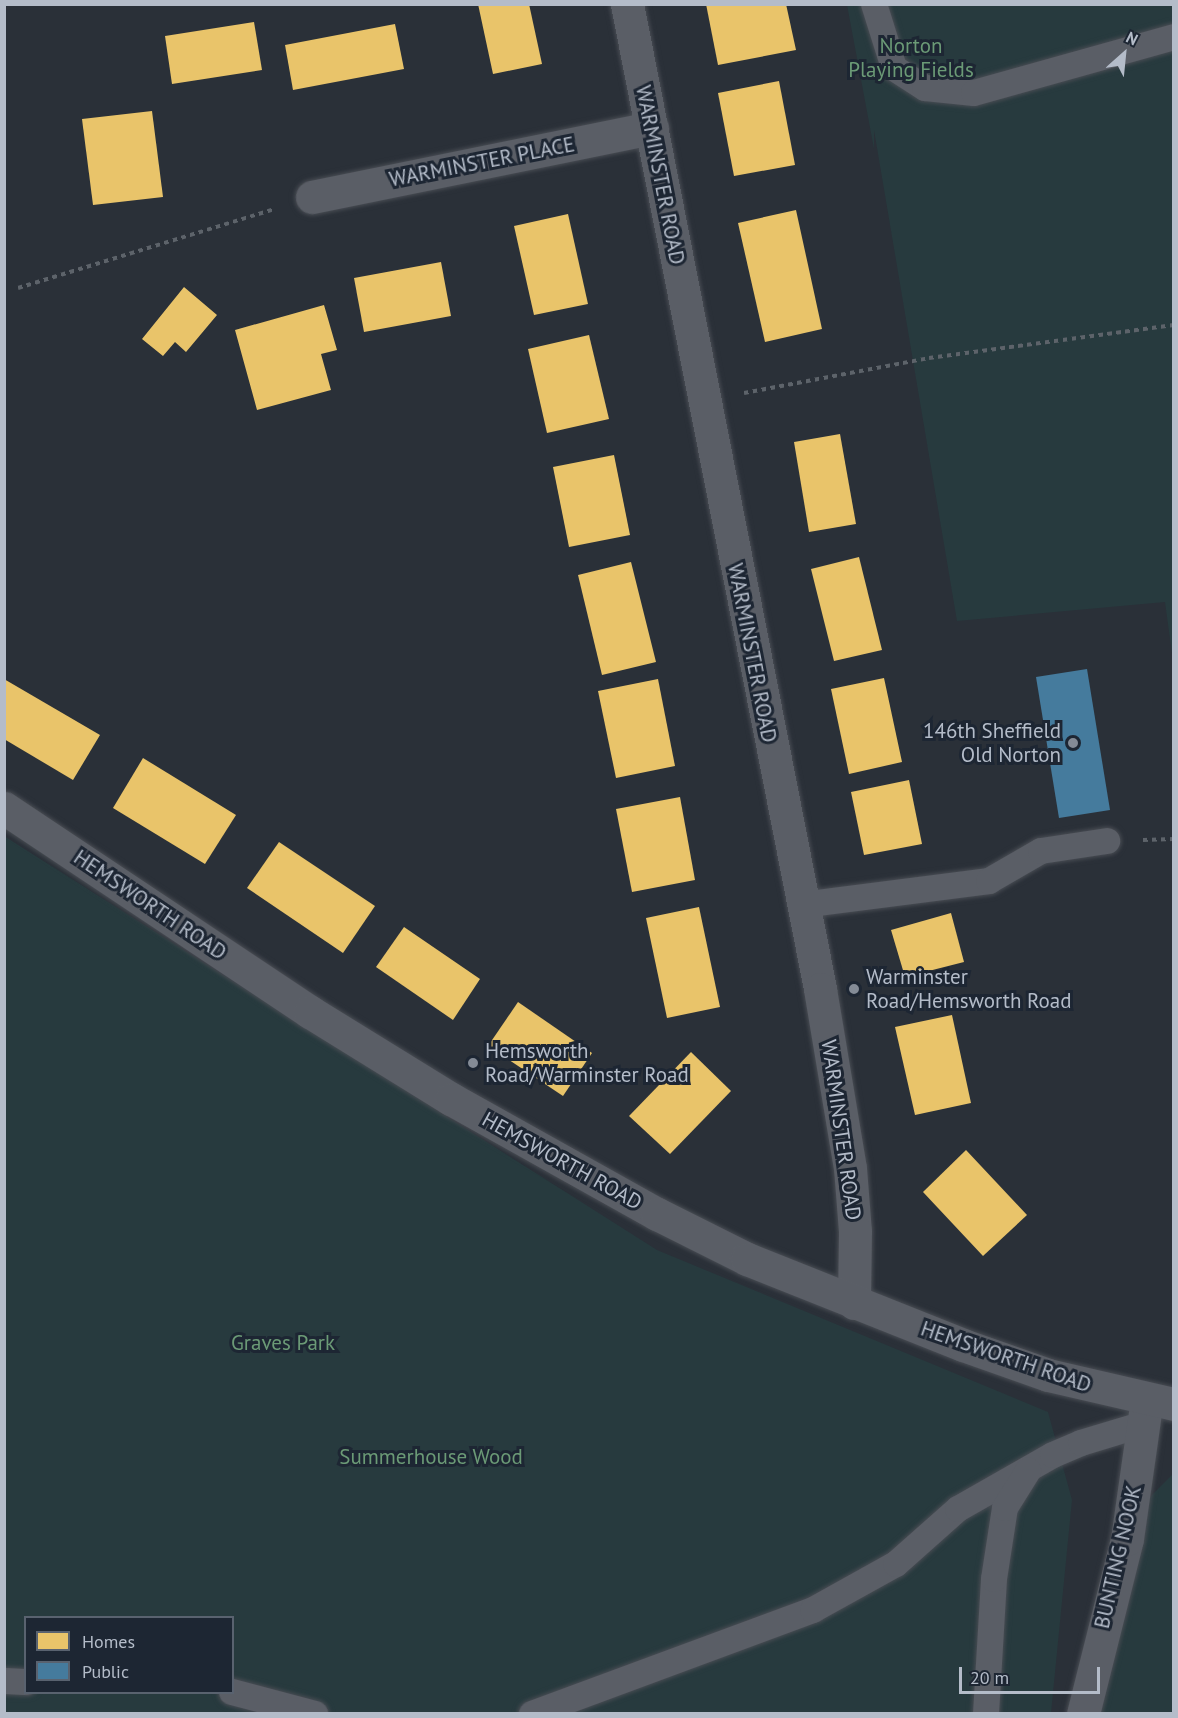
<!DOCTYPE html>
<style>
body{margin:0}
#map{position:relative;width:1178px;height:1718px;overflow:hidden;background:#2a3038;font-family:"PT Sans",sans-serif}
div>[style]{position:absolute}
.green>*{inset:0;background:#273a3e}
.homes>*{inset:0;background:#e9c46a}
.public>*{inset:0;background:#457b9d}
.path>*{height:4px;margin-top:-2px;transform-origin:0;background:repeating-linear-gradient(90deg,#5d636a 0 4.5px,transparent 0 9px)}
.roads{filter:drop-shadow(0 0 2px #484c53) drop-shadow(0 0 2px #484c53)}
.service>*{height:26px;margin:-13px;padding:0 13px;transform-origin:13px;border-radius:13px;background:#5a5e66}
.minor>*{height:33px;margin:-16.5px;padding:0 16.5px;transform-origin:16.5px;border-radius:16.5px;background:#5a5e66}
.tertiary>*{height:33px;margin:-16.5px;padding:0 16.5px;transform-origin:16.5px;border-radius:16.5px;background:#5a5e66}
.dots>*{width:16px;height:16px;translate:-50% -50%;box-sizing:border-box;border:3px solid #1d2633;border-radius:50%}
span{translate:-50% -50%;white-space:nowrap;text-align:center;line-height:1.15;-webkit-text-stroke:6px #1d2633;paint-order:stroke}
.park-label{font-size:21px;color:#6b9a76}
.street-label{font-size:21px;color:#b4bcc9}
.poi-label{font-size:21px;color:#b4bcc9}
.right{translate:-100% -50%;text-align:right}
.left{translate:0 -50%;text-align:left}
.frame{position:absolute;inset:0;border:6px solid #b4bcc9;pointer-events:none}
.legend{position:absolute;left:24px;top:1616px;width:210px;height:78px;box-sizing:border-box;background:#1d2633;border:2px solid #59626f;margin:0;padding:8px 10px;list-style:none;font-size:18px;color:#b4bcc9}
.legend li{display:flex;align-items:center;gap:12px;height:30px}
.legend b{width:30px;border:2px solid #59626f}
.north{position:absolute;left:1094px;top:24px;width:60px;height:60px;-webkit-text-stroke:4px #1d2633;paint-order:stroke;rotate:27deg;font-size:16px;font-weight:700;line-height:24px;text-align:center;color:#b4bcc9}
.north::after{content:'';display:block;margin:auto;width:21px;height:27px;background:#b4bcc9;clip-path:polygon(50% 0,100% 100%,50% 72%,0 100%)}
.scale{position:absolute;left:959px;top:1667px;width:141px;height:27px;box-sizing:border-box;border:3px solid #b4bcc9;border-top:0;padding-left:8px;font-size:18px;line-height:21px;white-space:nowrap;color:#b4bcc9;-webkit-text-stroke:4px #1d2633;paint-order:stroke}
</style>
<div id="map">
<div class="green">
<div style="clip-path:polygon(847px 5px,1173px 5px,1173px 661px,1165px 602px,957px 621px,874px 130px,874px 149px)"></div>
<div style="clip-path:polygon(evenodd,4px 836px,657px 1250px,1048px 1412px,1072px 1500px,1051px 1713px,5px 1713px,4px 836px,26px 1618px,232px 1618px,232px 1692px,26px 1692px,26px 1618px)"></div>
<div style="clip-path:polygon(1173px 1474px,1173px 1713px,1101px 1714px,1149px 1498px)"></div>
</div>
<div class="homes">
<div style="clip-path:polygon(478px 4px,529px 4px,542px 64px,493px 74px)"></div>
<div style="clip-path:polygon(706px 4px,786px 4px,796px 50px,718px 65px)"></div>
<div style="clip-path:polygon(254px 22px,262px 70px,172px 84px,165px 36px)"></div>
<div style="clip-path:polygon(395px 24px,404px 69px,293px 90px,285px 45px)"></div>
<div style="clip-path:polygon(779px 81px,795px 165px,734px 176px,718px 93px)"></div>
<div style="clip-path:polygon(152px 111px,163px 197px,93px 205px,82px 119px)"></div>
<div style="clip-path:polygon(796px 210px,822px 329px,765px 342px,738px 223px)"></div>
<div style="clip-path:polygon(568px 214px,588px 304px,534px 315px,514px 226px)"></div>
<div style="clip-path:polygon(441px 262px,451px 316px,364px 332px,354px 278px)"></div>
<div style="clip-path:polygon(184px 287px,217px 315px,186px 352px,175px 342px,163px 356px,142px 339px)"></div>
<div style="clip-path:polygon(324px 305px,337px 350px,321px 354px,331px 390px,257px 410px,235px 330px)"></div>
<div style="clip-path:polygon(589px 335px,609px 419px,547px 433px,528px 349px)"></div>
<div style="clip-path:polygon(840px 434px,856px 524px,809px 532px,794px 442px)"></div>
<div style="clip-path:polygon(614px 455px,630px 535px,569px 547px,553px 467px)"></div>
<div style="clip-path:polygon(859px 557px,882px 650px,834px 661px,811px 569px)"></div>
<div style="clip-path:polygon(631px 562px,656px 662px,602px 675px,578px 575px)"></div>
<div style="clip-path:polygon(884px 678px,902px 762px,849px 774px,831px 689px)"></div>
<div style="clip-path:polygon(4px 679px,100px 735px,73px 780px,4px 739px)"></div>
<div style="clip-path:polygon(658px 679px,675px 766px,616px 778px,598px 691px)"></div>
<div style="clip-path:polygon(143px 758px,236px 815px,205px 864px,113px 808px)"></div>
<div style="clip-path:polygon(909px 780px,922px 844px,864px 855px,851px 792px)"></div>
<div style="clip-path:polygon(680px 797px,695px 880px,632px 892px,616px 809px)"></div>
<div style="clip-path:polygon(279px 842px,375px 906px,343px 953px,247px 888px)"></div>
<div style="clip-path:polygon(699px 907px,720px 1007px,667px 1018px,646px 918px)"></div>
<div style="clip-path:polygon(951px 913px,964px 962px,905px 977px,891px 930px)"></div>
<div style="clip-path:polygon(404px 927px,480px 979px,453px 1020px,376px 967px)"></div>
<div style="clip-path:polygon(518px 1002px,592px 1053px,563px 1096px,488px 1046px)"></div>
<div style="clip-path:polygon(952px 1015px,971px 1103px,915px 1115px,895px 1027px)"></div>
<div style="clip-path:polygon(691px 1052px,731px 1091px,670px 1154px,629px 1116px)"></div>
<div style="clip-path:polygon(966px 1150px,1027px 1215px,983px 1256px,923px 1192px)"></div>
</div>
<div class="public">
<div style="clip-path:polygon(1087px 669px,1110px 810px,1059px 818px,1036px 677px)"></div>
</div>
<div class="path">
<div style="left:18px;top:288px;width:268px;rotate:-17.1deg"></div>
<div style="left:744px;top:393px;width:188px;rotate:-10.7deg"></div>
<div style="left:929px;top:358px;width:247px;rotate:-7.7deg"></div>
<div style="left:1143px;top:840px;width:31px;rotate:-2deg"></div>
</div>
<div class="roads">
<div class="service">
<div style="left:874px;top:4px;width:67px;rotate:72.6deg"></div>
<div style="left:894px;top:68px;width:37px;rotate:33deg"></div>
<div style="left:925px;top:88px;width:49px;rotate:5.8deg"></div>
<div style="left:974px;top:93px;width:208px;rotate:-15.6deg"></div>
<div style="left:802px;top:905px;width:189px;rotate:-7.3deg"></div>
<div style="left:989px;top:881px;width:60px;rotate:-30deg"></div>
<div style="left:1041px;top:851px;width:67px;rotate:-8.6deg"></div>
<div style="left:4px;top:1681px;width:22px;rotate:3deg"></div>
<div style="left:232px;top:1692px;width:86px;rotate:14.8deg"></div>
<div style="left:532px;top:1714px;width:300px;rotate:-20.3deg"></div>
<div style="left:813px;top:1610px;width:95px;rotate:-29deg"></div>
<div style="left:896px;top:1564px;width:83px;rotate:-41.6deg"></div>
<div style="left:958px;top:1509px;width:109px;rotate:-29.6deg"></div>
<div style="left:1053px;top:1455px;width:30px;rotate:-23deg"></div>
<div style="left:1081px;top:1443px;width:66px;rotate:-16.8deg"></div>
<div style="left:986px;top:1714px;width:135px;rotate:-86.6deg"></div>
<div style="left:994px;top:1579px;width:72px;rotate:-81.2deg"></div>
<div style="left:1005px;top:1508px;width:44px;rotate:-58.1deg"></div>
</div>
<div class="minor">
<div style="left:627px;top:4px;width:1004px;rotate:78.91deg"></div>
<div style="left:820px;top:989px;width:181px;rotate:80.5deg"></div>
<div style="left:850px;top:1168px;width:63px;rotate:85.5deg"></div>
<div style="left:855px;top:1231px;width:72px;rotate:90.8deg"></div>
<div style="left:312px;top:197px;width:347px;rotate:-11.5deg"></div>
<div style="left:1083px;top:1714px;width:180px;rotate:-75.9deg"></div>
<div style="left:1127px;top:1539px;width:141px;rotate:-81.9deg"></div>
</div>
<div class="tertiary">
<div style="left:4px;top:808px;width:368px;rotate:33.7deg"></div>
<div style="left:310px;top:1012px;width:166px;rotate:31.7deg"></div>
<div style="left:451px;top:1099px;width:236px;rotate:29.2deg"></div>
<div style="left:657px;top:1214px;width:101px;rotate:26.6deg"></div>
<div style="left:747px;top:1259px;width:232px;rotate:21.7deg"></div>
<div style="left:963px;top:1345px;width:90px;rotate:19.4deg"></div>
<div style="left:1048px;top:1375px;width:129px;rotate:13deg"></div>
</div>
</div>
<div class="dots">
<div style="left:1073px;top:743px;background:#848b96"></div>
<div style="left:854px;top:989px;background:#848b96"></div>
<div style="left:473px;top:1063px;background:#848b96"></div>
</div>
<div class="park-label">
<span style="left:911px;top:58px">Norton<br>Playing Fields</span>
<span style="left:283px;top:1343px">Graves Park</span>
<span style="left:431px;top:1457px">Summerhouse Wood</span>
</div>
<div class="street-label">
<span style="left:482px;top:162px;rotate:-11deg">WARMINSTER PLACE</span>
<span style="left:660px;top:175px;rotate:79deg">WARMINSTER ROAD</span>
<span style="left:752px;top:653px;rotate:79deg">WARMINSTER ROAD</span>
<span style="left:150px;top:905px;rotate:34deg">HEMSWORTH ROAD</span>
<span style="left:841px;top:1130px;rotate:82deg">WARMINSTER ROAD</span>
<span style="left:562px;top:1161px;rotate:29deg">HEMSWORTH ROAD</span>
<span style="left:1006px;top:1357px;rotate:19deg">HEMSWORTH ROAD</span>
<span style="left:1118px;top:1557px;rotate:-77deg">BUNTING NOOK</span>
</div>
<div class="poi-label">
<span class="right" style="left:1061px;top:743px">146th Sheffield<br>Old Norton</span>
<span class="left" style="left:866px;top:989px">Warminster<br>Road/Hemsworth Road</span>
<span class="left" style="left:485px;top:1063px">Hemsworth<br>Road/Warminster Road</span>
</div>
<div class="frame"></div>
<ul class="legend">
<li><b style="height:16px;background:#e9c46a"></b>Homes</li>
<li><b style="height:16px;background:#457b9d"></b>Public</li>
</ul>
<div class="north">N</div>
<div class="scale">20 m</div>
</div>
